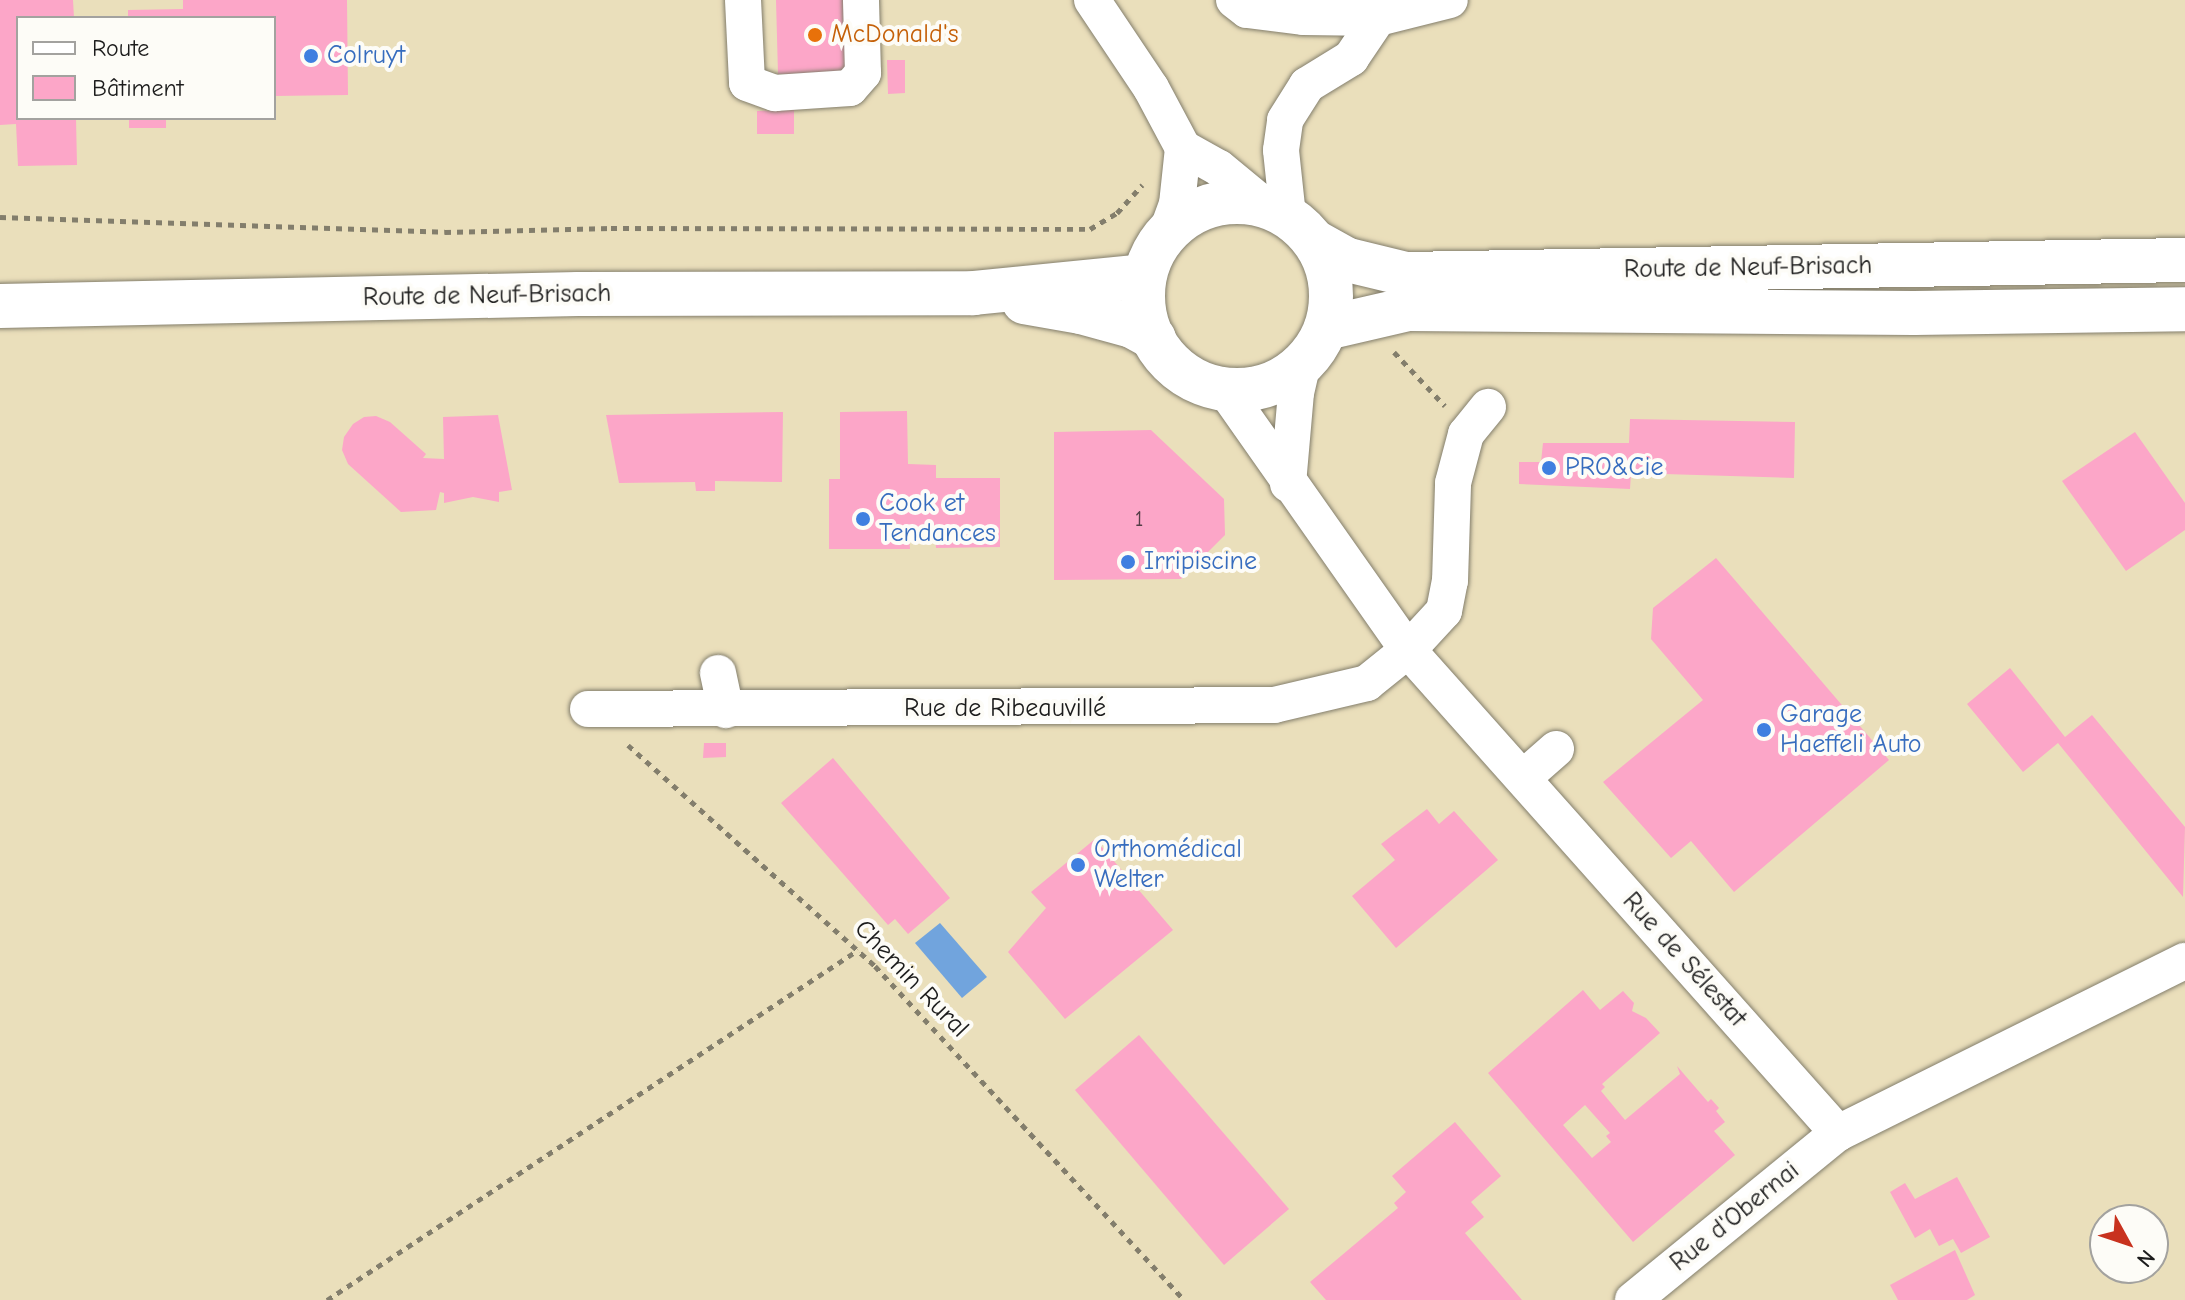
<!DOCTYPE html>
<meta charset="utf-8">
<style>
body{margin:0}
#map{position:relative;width:2185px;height:1300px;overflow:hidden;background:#eadfbb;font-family:"Comic Neue",sans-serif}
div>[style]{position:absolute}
.water>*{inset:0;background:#71a4dd}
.building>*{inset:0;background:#fca6c8}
.path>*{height:5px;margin-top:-2.5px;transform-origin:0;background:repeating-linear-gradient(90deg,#837e6c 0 6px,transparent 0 12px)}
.roads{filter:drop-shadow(0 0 2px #837e6c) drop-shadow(0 0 2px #837e6c)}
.minor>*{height:36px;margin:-18px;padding:0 18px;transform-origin:18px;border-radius:18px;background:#fff}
.major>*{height:44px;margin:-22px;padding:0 22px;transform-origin:22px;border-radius:22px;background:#fff}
.major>.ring{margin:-22px;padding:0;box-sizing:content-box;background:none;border:44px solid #fff;border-radius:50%}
.dots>*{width:22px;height:22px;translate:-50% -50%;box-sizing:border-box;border:4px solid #fdfcf7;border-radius:50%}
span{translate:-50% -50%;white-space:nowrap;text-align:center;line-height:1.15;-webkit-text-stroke:8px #fdfcf7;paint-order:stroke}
.number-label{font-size:22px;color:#543e47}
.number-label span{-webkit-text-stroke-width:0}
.food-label{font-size:26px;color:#c56008}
.left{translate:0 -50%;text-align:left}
.shop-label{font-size:26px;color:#366cbe}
.street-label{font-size:26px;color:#1c1c1c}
.legend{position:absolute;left:16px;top:16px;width:260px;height:104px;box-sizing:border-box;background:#fdfcf7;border:2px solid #a3a29f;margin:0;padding:10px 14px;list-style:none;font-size:24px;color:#1c1c1c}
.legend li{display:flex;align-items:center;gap:16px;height:40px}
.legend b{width:40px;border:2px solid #a3a29f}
.north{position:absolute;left:2089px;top:1204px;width:80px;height:80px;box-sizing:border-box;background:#fdfcf7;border:2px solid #a3a29f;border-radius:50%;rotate:130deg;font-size:22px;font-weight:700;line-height:32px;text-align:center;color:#1c1c1c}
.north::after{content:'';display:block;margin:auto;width:28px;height:36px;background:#c8321e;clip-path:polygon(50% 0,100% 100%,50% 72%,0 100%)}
</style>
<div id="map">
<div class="water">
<div style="clip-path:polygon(940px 923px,987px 977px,962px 998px,915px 943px)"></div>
</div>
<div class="building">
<div style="clip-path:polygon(0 0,73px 0,74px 18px,18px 18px,18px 118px,76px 118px,77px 165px,18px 166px,16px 124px,0 125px)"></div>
<div style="clip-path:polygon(183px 0,347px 0,348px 95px,274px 96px,274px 18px,128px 18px,128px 10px,183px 9px)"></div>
<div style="clip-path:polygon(776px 0,848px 0,849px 73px,778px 74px)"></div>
<div style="clip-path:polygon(887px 60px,905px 60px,905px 93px,888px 94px)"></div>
<div style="clip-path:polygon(794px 110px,794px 134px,757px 134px,757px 111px)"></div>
<div style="clip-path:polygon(129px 118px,166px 118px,166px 128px,129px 128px)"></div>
<div style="clip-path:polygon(907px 411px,908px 464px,936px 465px,936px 478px,1000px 478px,1000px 547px,936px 548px,935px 535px,909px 534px,910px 549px,829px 549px,829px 479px,840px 479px,840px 412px)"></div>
<div style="clip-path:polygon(783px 412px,782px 482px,715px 481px,715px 491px,696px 491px,695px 482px,619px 483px,606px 415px)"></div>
<div style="clip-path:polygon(498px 415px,512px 490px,499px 492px,499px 502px,473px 497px,444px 503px,444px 493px,440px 492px,436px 510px,401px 512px,348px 464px,342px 450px,344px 437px,353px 424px,364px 417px,376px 416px,390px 422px,426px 454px,423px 458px,444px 459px,443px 417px)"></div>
<div style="clip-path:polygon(1630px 419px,1795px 422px,1794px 478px,1631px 473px,1630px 489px,1519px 484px,1519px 462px,1541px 462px,1543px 443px,1629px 443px)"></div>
<div style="clip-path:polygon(1151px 430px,1224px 499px,1225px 535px,1181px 579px,1054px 580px,1054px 432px)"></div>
<div style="clip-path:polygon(2135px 432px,2185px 503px,2185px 530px,2126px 571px,2062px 481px)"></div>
<div style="clip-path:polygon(1716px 558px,1889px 760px,1734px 892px,1691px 841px,1671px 858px,1603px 782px,1703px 700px,1651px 639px,1653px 608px)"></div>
<div style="clip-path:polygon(2010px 668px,2065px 737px,2092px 715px,2185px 827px,2183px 897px,2058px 743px,2023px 772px,1967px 704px)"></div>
<div style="clip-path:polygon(704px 743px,726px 743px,726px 757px,703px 758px)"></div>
<div style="clip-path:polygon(833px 758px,950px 898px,908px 934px,895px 919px,888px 925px,781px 803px)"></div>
<div style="clip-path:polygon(1427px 809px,1439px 824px,1454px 811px,1498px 860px,1396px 948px,1352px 896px,1395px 860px,1381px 844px)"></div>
<div style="clip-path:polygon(1095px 839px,1173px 930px,1065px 1019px,1008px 952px,1046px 908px,1031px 892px)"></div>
<div style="clip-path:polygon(evenodd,1583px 990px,1600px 1010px,1623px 991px,1634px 1003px,1632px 1011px,1646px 1018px,1660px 1033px,1602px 1084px,1605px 1087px,1601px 1091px,1625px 1120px,1680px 1074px,1677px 1066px,1708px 1102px,1711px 1099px,1719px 1108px,1716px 1111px,1725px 1122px,1714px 1131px,1735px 1155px,1633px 1242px,1488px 1073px,1583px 990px,1585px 1105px,1610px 1133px,1606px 1136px,1611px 1142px,1592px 1158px,1563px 1125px,1585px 1105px)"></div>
<div style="clip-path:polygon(1139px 1035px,1289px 1209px,1224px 1265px,1075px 1090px)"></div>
<div style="clip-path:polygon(1455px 1122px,1501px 1176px,1471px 1202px,1484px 1217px,1465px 1233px,1522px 1300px,1326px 1300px,1310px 1282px,1398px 1208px,1394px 1203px,1406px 1192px,1392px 1176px)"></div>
<div style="clip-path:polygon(1957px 1177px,1990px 1237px,1961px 1253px,1953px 1239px,1939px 1246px,1930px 1229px,1915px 1238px,1890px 1192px,1905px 1183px,1915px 1199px)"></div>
<div style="clip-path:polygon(1955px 1250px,1975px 1295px,1967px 1300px,1898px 1300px,1890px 1285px)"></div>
</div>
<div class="path">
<div style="left:0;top:217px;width:445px;rotate:1.9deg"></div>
<div style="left:445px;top:232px;width:166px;rotate:-1.4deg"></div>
<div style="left:611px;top:228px;width:479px;rotate:0.1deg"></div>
<div style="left:1090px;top:229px;width:31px;rotate:-31deg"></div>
<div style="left:1117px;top:213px;width:38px;rotate:-48deg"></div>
<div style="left:1394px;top:352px;width:74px;rotate:46.6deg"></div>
<div style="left:628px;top:745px;width:331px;rotate:41.8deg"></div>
<div style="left:875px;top:966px;width:455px;rotate:47.2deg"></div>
<div style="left:327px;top:1300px;width:636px;rotate:-33.39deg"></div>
</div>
<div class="roads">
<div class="minor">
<div style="left:743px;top:0;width:83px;rotate:87.2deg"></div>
<div style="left:747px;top:83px;width:30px;rotate:20deg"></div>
<div style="left:775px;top:93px;width:75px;rotate:-3.8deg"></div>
<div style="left:850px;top:88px;width:20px;rotate:-49deg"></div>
<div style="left:863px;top:73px;width:73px;rotate:-91.6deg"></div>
<div style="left:1092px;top:0;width:106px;rotate:56.2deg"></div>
<div style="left:1151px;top:88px;width:68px;rotate:61.9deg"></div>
<div style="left:1183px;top:148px;width:56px;rotate:96.1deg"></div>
<div style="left:1177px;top:204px;width:30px;rotate:110deg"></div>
<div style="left:1234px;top:0;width:16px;rotate:38deg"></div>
<div style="left:1247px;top:10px;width:56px;rotate:7.1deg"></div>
<div style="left:1303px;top:17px;width:75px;rotate:0.8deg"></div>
<div style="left:1378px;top:18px;width:74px;rotate:-14deg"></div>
<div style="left:1183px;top:148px;width:41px;rotate:29.1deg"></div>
<div style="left:1219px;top:168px;width:58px;rotate:39.4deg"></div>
<div style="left:1288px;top:216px;width:66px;rotate:-96.1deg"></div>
<div style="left:1281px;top:150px;width:30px;rotate:-82deg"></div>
<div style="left:1285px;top:120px;width:41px;rotate:-57.8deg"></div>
<div style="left:1307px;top:85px;width:52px;rotate:-31.5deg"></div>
<div style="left:1351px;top:58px;width:48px;rotate:-56deg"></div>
<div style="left:1225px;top:390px;width:318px;rotate:54.9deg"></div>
<div style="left:1408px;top:650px;width:647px;rotate:48.32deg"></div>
<div style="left:1838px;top:1133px;width:387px;rotate:-26.4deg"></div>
<div style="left:1288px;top:484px;width:91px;rotate:-85deg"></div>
<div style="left:1296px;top:393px;width:31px;rotate:-77deg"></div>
<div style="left:718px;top:673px;width:38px;rotate:78deg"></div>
<div style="left:588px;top:709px;width:686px;rotate:-0.33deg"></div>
<div style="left:1274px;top:705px;width:96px;rotate:-13.3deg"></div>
<div style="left:1367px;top:683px;width:53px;rotate:-38.8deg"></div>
<div style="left:1408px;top:650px;width:53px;rotate:-47.3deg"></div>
<div style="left:1444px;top:611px;width:31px;rotate:-79deg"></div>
<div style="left:1450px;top:581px;width:98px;rotate:-88.2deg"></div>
<div style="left:1453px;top:483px;width:51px;rotate:-75.1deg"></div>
<div style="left:1466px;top:434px;width:35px;rotate:-51deg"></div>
<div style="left:1523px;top:778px;width:44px;rotate:-41.3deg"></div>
<div style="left:1633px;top:1300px;width:264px;rotate:-39.2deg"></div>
</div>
<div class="major">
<div class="ring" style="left:1143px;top:202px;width:144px;height:144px"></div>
<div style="left:1317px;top:243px;width:35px;rotate:29deg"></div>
<div style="left:1348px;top:260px;width:60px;rotate:13.6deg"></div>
<div style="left:1406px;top:274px;width:779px;rotate:-1.03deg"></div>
<div style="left:1024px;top:302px;width:58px;rotate:10deg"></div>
<div style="left:1081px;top:312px;width:53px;rotate:15.4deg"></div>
<div style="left:1132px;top:326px;width:25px;rotate:29deg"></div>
<div style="left:0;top:306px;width:578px;rotate:-1.19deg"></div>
<div style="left:578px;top:294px;width:396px;rotate:-0.1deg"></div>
<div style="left:974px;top:293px;width:171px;rotate:-5.7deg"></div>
<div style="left:1326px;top:328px;width:84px;rotate:-13deg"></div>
<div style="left:1408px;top:309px;width:506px;rotate:0.45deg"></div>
<div style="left:1914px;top:313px;width:271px;rotate:-0.8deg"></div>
</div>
</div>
<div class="dots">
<div style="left:815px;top:35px;background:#e8710a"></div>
<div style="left:311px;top:56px;background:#3f7fe0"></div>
<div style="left:1549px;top:468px;background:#3f7fe0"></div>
<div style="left:863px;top:519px;background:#3f7fe0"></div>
<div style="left:1128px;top:562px;background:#3f7fe0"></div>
<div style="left:1764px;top:730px;background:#3f7fe0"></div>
<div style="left:1078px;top:865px;background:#3f7fe0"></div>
</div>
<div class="number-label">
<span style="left:1139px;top:520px">1</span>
</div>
<div class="food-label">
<span class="left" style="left:831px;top:35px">McDonald's</span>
</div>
<div class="shop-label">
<span class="left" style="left:327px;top:56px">Colruyt</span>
<span class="left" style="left:1565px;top:468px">PRO&amp;Cie</span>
<span class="left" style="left:879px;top:519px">Cook et<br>Tendances</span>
<span class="left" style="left:1144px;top:562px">Irripiscine</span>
<span class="left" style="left:1780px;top:730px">Garage<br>Haeffeli Auto</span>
<span class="left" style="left:1094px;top:865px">Orthomédical<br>Welter</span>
</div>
<div class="street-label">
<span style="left:1748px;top:268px;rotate:-1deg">Route de Neuf-Brisach</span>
<span style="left:487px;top:296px;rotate:-1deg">Route de Neuf-Brisach</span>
<span style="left:1005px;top:709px">Rue de Ribeauvillé</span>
<span style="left:1684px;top:960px;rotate:48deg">Rue de Sélestat</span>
<span style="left:911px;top:979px;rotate:46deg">Chemin Rural</span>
<span style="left:1735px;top:1217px;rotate:-39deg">Rue d'Obernai</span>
</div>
<ul class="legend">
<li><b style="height:10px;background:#fff"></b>Route</li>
<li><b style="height:22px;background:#fca6c8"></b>Bâtiment</li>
</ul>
<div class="north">N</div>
</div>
